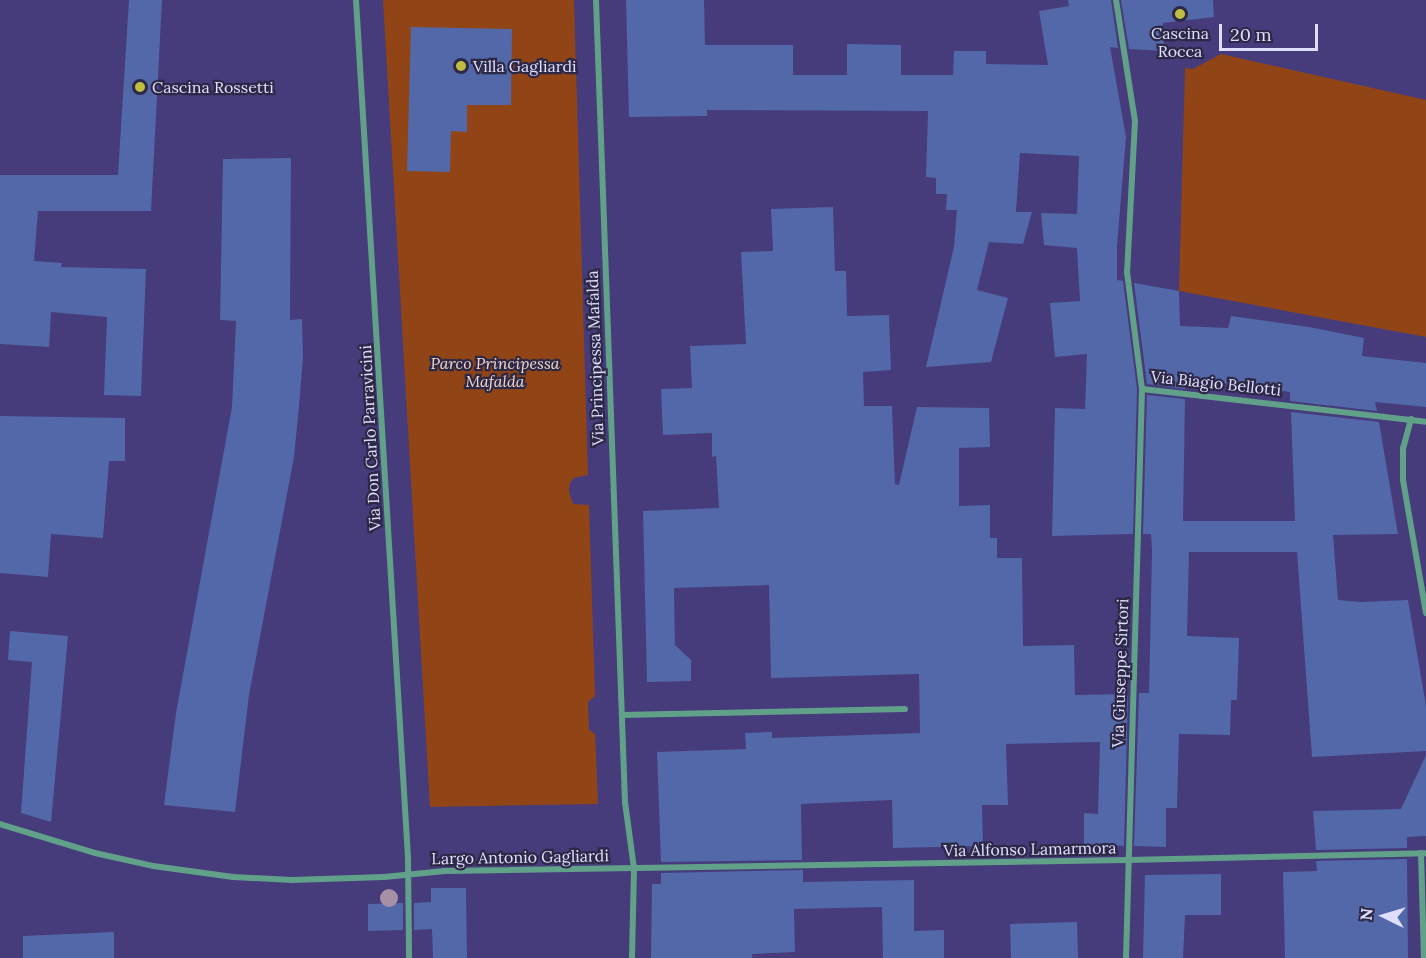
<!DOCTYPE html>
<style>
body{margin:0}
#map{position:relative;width:1426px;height:958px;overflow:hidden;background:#463b7b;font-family:Lora,serif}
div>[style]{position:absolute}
.green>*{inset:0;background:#914516}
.building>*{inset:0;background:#5268a9}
.minor>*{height:6px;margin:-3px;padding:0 3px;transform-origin:3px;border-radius:3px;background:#61a189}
.trees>*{width:18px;height:18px;margin:-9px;border-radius:50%;background:#a690a5}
.dots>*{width:16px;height:16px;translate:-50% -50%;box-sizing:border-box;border:3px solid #2c2846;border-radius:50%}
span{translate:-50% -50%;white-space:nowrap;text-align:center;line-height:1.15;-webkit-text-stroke:4.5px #2c2846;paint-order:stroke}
.poi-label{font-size:16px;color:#e0defe}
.left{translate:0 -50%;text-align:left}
.street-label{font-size:16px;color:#e0defe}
.park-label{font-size:16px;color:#f4d6c7;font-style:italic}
.north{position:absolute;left:1354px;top:886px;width:60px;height:60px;-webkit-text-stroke:4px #2c2846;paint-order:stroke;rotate:275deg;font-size:16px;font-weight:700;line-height:24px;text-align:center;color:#e0defe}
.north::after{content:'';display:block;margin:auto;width:21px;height:27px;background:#e0defe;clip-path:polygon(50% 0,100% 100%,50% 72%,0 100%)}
.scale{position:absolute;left:1219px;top:24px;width:99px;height:27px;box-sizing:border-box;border:3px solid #e0defe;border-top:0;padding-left:8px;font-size:18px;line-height:21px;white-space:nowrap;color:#e0defe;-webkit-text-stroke:4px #2c2846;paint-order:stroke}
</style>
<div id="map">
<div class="green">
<div style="clip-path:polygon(383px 0,574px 0,588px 475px,574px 478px,570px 483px,569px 492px,573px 504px,589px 505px,595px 696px,588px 702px,589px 730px,595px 734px,598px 804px,430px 807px)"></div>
<div style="clip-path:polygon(1221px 54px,1426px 100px,1426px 337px,1179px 291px,1185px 68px,1193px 69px)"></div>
</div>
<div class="building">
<div style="clip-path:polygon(129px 0,162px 0,151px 211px,38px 211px,34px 261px,62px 263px,61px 267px,146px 269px,141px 396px,104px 395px,107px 317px,51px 312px,49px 347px,0 344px,0 175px,118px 175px)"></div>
<div style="clip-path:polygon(626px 0,704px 0,705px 45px,793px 45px,793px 75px,847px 75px,847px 44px,901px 45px,901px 75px,953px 75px,954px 51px,986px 51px,986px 64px,1048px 65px,1039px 11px,1069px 6px,1068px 0,1111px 0,1118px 48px,1110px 47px,1126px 137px,1117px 246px,1117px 280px,1123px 281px,1137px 389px,1133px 534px,1052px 536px,1055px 408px,1085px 409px,1087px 354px,1055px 357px,1050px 303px,1080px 301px,1077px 248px,1044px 245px,1041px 213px,1077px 214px,1079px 156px,1020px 153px,1016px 212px,1032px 212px,1023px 244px,989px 242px,977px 290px,1008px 298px,991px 362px,926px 367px,954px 247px,957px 210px,946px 210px,947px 194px,936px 194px,936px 178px,926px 177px,928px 111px,707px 110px,707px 116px,629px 117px)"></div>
<div style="clip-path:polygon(1121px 0,1213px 0,1214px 17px,1163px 23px,1164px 51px,1129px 49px)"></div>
<div style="clip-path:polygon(411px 27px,512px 29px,511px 105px,467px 105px,467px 132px,451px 131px,450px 172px,407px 171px)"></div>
<div style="clip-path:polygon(291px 158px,290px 320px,302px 319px,303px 357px,299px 406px,294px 457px,249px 695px,235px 812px,164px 805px,176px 713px,232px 407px,236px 321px,220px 320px,223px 159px)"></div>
<div style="clip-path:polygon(833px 207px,835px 271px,846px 271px,847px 316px,889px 315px,891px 370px,863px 372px,864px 406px,892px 406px,895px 484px,899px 485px,917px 407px,989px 408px,990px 447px,959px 448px,959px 506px,990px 505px,990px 538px,997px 538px,997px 558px,1022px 558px,1023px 646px,1074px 645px,1075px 695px,1128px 694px,1124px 846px,1084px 844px,1084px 813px,1098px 814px,1100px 742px,1006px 744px,1008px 805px,982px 805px,983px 846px,893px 848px,892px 800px,801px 804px,802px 860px,661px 862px,657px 752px,746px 749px,745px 733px,772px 732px,772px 738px,920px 733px,919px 674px,771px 678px,769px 585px,674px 588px,675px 645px,691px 660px,691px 681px,647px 682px,643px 511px,719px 508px,716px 456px,712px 457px,712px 433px,663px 435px,661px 389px,692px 388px,690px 346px,746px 344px,741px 252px,773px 251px,771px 209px)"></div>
<div style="clip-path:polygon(1134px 283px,1179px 291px,1180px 326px,1228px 328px,1231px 316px,1309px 327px,1364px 338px,1362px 356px,1426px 363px,1426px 407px,1375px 402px,1377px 411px,1290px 401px,1290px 392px,1185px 378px,1185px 389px,1147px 384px)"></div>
<div style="clip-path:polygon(1147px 395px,1185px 399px,1183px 521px,1295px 521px,1291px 412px,1379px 422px,1398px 534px,1333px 535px,1338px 600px,1360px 602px,1408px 600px,1426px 706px,1426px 751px,1312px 757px,1297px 552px,1189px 552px,1187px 636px,1239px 638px,1237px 700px,1231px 700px,1230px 735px,1179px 734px,1177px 808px,1166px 808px,1166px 847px,1134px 846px,1139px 693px,1149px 693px,1152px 552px,1151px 534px,1143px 534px)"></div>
<div style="clip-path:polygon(0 416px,125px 418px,125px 461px,109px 461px,103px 538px,51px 534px,48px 577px,0 573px)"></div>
<div style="clip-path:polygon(10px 631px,68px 636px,51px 822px,21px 813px,32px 662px,8px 660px)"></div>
<div style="clip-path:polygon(1426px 755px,1426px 836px,1407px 837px,1407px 848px,1316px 850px,1313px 811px,1401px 809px)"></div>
<div style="clip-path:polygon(1407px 859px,1408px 958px,1285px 958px,1283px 872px,1317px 871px,1316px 861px)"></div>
<div style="clip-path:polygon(803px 870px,803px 882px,914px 880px,914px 931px,944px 930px,944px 958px,883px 958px,882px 907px,794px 909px,795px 952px,752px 954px,752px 958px,651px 958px,652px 884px,661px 884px,661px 873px)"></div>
<div style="clip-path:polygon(1221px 874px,1221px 915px,1185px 915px,1183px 958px,1143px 958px,1145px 875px)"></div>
<div style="clip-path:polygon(431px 888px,466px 888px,467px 958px,433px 958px,432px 929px,414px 930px,414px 903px,431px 902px)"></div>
<div style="clip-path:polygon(403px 903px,403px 930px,368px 931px,368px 904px)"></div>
<div style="clip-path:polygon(1077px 922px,1078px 958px,1011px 958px,1010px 924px)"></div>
<div style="clip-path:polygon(114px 932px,114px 958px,23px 958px,23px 936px)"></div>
</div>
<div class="minor">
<div style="left:356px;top:0;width:860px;rotate:86.53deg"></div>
<div style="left:408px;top:858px;width:100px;rotate:89.4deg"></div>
<div style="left:596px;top:0;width:803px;rotate:87.93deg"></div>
<div style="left:625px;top:802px;width:68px;rotate:82.3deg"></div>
<div style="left:634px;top:869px;width:89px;rotate:91.3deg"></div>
<div style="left:1116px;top:0;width:122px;rotate:81.1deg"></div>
<div style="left:1135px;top:121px;width:151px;rotate:93deg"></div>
<div style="left:1127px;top:272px;width:118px;rotate:82.7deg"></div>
<div style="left:1142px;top:389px;width:569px;rotate:91.61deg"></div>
<div style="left:1142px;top:389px;width:286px;rotate:6.6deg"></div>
<div style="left:1411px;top:419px;width:30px;rotate:105deg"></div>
<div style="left:1403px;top:448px;width:32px;rotate:90deg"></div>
<div style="left:1403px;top:480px;width:135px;rotate:80.2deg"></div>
<div style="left:622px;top:715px;width:283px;rotate:-1.2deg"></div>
<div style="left:0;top:824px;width:99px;rotate:17deg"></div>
<div style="left:95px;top:853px;width:59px;rotate:12.6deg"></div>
<div style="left:153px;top:866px;width:81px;rotate:7.8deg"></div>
<div style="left:233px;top:877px;width:59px;rotate:2.9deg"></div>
<div style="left:292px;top:880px;width:92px;rotate:-1.9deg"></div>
<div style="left:384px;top:877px;width:61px;rotate:-5.6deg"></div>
<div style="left:445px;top:871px;width:683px;rotate:-0.92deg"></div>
<div style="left:1128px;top:860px;width:298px;rotate:-1.3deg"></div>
<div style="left:1421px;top:853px;width:105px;rotate:88.4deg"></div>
</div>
<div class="trees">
<div style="left:389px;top:898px"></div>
</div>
<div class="dots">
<div style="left:1180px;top:14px;background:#c0be41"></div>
<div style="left:461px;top:66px;background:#c0be41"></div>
<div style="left:140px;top:87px;background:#c0be41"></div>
</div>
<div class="poi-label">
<span style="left:1180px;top:42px">Cascina<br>Rocca</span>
<span class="left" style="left:473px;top:66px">Villa Gagliardi</span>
<span class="left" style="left:152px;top:87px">Cascina Rossetti</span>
</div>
<div class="street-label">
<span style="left:595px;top:358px;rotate:-92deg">Via Principessa Mafalda</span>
<span style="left:1216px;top:383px;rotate:6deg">Via Biagio Bellotti</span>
<span style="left:370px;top:438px;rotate:-93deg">Via Don Carlo Parravicini</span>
<span style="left:1120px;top:673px;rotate:-88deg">Via Giuseppe Sirtori</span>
<span style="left:1030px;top:849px;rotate:-1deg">Via Alfonso Lamarmora</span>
<span style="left:520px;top:857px;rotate:-1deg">Largo Antonio Gagliardi</span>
</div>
<div class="park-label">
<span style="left:495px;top:372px">Parco Principessa<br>Mafalda</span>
</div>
<div class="north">N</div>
<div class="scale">20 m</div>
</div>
